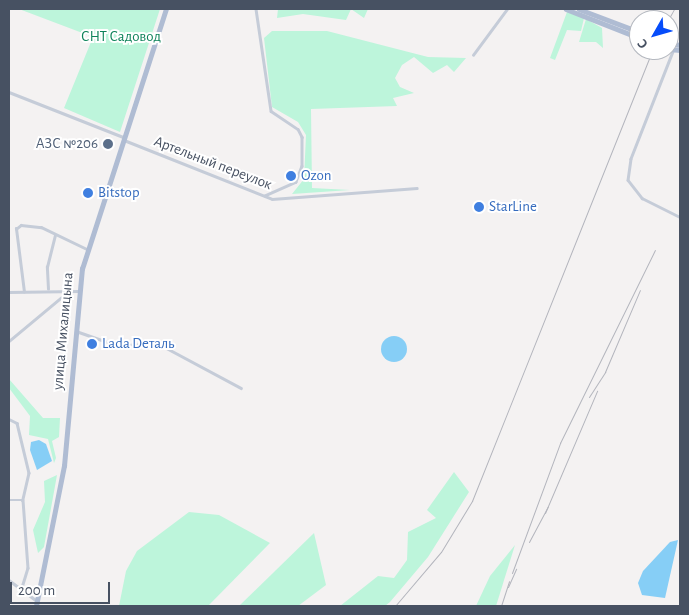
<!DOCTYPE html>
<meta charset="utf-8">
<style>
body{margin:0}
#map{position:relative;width:689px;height:615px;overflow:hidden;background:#f4f2f2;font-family:"Alegreya Sans",sans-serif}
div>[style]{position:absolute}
.green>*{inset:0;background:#bdf5db}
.water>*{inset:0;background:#86cef6}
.round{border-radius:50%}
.primary-tunnel>*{height:4.5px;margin-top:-2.25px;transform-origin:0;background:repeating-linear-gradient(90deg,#d1d2d5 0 4.5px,transparent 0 6.5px)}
.minor>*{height:2.5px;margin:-1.25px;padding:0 1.25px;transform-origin:1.25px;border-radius:1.25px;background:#c5ccd8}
.primary>*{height:4.5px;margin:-2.25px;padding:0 2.25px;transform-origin:2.25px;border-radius:2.25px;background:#afbcd3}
.rail>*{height:1px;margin:-0.5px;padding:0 0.5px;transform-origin:0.5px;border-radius:0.5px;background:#b3b5bd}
.dots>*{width:14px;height:14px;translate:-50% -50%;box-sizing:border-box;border:2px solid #fff;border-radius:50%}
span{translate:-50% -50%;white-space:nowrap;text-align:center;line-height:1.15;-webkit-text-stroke:4px #fff;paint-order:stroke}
.park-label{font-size:15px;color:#0d8259}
.service-label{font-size:15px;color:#4e5e75}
.right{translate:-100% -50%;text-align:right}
.street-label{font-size:15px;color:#475162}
.shop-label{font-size:15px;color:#366cbe}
.left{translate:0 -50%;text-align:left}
.frame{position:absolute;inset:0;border:10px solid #475162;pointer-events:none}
.north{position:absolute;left:629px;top:10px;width:50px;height:50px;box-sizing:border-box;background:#fff;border:1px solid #b5b9c0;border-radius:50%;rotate:232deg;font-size:14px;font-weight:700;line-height:20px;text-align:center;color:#475162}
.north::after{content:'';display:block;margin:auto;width:18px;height:22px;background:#064cfa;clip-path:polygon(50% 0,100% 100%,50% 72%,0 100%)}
.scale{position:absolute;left:10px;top:582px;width:100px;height:22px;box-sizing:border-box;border:2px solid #475162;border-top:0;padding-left:6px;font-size:15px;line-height:18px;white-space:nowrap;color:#475162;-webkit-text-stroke:4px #fff;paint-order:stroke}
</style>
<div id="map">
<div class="green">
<div style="clip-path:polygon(19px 9px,160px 9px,120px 132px,64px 108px,93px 37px)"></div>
<div style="clip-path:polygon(278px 9px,368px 9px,364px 18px,351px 9px,346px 20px,303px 14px,277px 18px)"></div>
<div style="clip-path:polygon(567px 12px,584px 18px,581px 31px,567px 30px,555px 60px,550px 58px)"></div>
<div style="clip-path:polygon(586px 19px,602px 28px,603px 48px,596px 42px,579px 42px)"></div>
<div style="clip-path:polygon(272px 31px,327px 31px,428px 57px,466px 58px,454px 72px,447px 65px,433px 73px,414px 57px,402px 65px,395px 78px,400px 87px,414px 93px,393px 98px,397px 106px,311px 109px,312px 188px,350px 190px,292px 194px,304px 179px,306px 135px,298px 122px,272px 107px,264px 38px)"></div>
<div style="clip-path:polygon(9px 379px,43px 418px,60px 418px,59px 437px,52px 441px,56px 458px,54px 463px,48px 439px,29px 435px,30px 416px,9px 388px)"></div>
<div style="clip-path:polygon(454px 472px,469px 492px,428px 557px,390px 602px,385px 606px,340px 606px,378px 576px,394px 578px,407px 560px,408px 532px,436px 518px,427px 510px)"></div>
<div style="clip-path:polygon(57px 475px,44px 547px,38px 553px,33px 530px,45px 502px,44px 481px)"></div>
<div style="clip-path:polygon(189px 512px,219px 515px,270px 543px,208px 606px,119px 606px,126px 571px,137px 551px)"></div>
<div style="clip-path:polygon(314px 533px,326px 585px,298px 606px,239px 606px)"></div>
<div style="clip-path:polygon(515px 545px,496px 606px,476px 606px,490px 576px)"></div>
</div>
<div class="water">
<div class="round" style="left:381px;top:336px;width:26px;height:26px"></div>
<div style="clip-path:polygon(39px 440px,46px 444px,52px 461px,37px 470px,30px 450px,31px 442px)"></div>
<div style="clip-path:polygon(678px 540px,665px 598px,642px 595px,638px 583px,643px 571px,670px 542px)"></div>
</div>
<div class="primary-tunnel">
<div style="left:632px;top:35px;width:7px;rotate:16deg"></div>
</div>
<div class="minor">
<div style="left:256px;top:9px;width:103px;rotate:81.6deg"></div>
<div style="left:271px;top:111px;width:32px;rotate:34deg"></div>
<div style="left:298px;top:129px;width:9px;rotate:63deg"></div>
<div style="left:302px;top:137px;width:29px;rotate:90deg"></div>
<div style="left:302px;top:166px;width:17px;rotate:111deg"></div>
<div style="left:296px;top:182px;width:34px;rotate:156deg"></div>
<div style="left:674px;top:49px;width:118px;rotate:111.4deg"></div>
<div style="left:631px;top:159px;width:21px;rotate:98deg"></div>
<div style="left:628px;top:180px;width:23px;rotate:52deg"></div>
<div style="left:642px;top:198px;width:42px;rotate:26.6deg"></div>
<div style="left:473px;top:55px;width:57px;rotate:-53.5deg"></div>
<div style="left:9px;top:92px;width:123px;rotate:21.5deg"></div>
<div style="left:124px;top:140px;width:159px;rotate:21.7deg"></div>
<div style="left:272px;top:199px;width:145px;rotate:-4.3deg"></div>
<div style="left:48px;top:289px;width:22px;rotate:-93deg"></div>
<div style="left:47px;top:267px;width:32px;rotate:-76deg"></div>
<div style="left:9px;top:292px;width:69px;rotate:-0.8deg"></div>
<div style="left:24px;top:292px;width:64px;rotate:-97.2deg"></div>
<div style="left:16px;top:229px;width:6px;rotate:-39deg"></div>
<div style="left:21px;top:225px;width:20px;rotate:6deg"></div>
<div style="left:41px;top:227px;width:51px;rotate:25.6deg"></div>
<div style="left:76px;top:331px;width:42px;rotate:19.3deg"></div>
<div style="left:116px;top:345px;width:43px;rotate:-1.3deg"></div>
<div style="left:159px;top:344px;width:93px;rotate:28.2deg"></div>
<div style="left:9px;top:341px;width:78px;rotate:-39.8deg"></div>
<div style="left:9px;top:419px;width:9px;rotate:27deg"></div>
<div style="left:17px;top:423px;width:51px;rotate:76.5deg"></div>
<div style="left:29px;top:473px;width:28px;rotate:103deg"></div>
<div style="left:23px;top:500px;width:68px;rotate:85.8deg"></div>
<div style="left:28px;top:568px;width:21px;rotate:107deg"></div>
<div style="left:9px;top:500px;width:14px"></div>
<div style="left:9px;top:580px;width:35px;rotate:37deg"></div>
</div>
<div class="primary">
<div style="left:566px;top:9px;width:71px;rotate:21.5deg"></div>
<div style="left:579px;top:9px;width:59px;rotate:20.9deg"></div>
<div style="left:669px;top:43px;width:11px;rotate:10deg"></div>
<div style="left:669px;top:49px;width:11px;rotate:5deg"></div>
<div style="left:36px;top:606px;width:143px;rotate:-78.7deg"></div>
<div style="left:64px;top:466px;width:198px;rotate:-84.8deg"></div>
<div style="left:82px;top:269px;width:273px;rotate:-72.1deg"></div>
</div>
<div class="rail">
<div style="left:668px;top:20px;width:13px;rotate:-61deg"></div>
<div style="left:589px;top:397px;width:30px;rotate:-57deg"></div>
<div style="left:605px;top:372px;width:89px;rotate:-66.9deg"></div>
<div style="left:545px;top:513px;width:133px;rotate:-66.9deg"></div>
<div style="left:529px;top:542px;width:40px;rotate:-62deg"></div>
<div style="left:512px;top:573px;width:139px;rotate:-69.7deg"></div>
<div style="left:560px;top:443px;width:215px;rotate:-63.8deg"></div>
<div style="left:508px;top:587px;width:20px;rotate:-66deg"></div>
<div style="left:395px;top:606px;width:71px;rotate:-49.6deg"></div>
<div style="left:441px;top:552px;width:60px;rotate:-58.7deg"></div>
<div style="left:472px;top:501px;width:486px;rotate:-68.2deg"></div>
<div style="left:501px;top:606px;width:26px;rotate:-72deg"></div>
<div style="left:565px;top:606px;width:44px"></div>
</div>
<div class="dots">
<div style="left:108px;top:144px;background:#5c6f8a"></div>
<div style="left:291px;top:176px;background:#3f7fe0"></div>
<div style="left:88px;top:193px;background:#3f7fe0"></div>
<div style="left:479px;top:207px;background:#3f7fe0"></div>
<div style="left:92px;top:344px;background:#3f7fe0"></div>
</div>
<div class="park-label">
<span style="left:121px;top:37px">СНТ Садовод</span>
</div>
<div class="service-label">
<span class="right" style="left:98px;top:144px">АЗС №206</span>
</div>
<div class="street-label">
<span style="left:213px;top:163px;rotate:21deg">Артельный переулок</span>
<span style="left:63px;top:331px;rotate:-85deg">улица Михалицына</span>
</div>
<div class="shop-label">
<span class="left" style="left:301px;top:176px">Ozon</span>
<span class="left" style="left:98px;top:193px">Bitstop</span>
<span class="left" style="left:489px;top:207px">StarLine</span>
<span class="left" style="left:102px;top:344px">Lada Dеталь</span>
</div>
<div class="frame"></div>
<div class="north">С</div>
<div class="scale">200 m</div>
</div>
